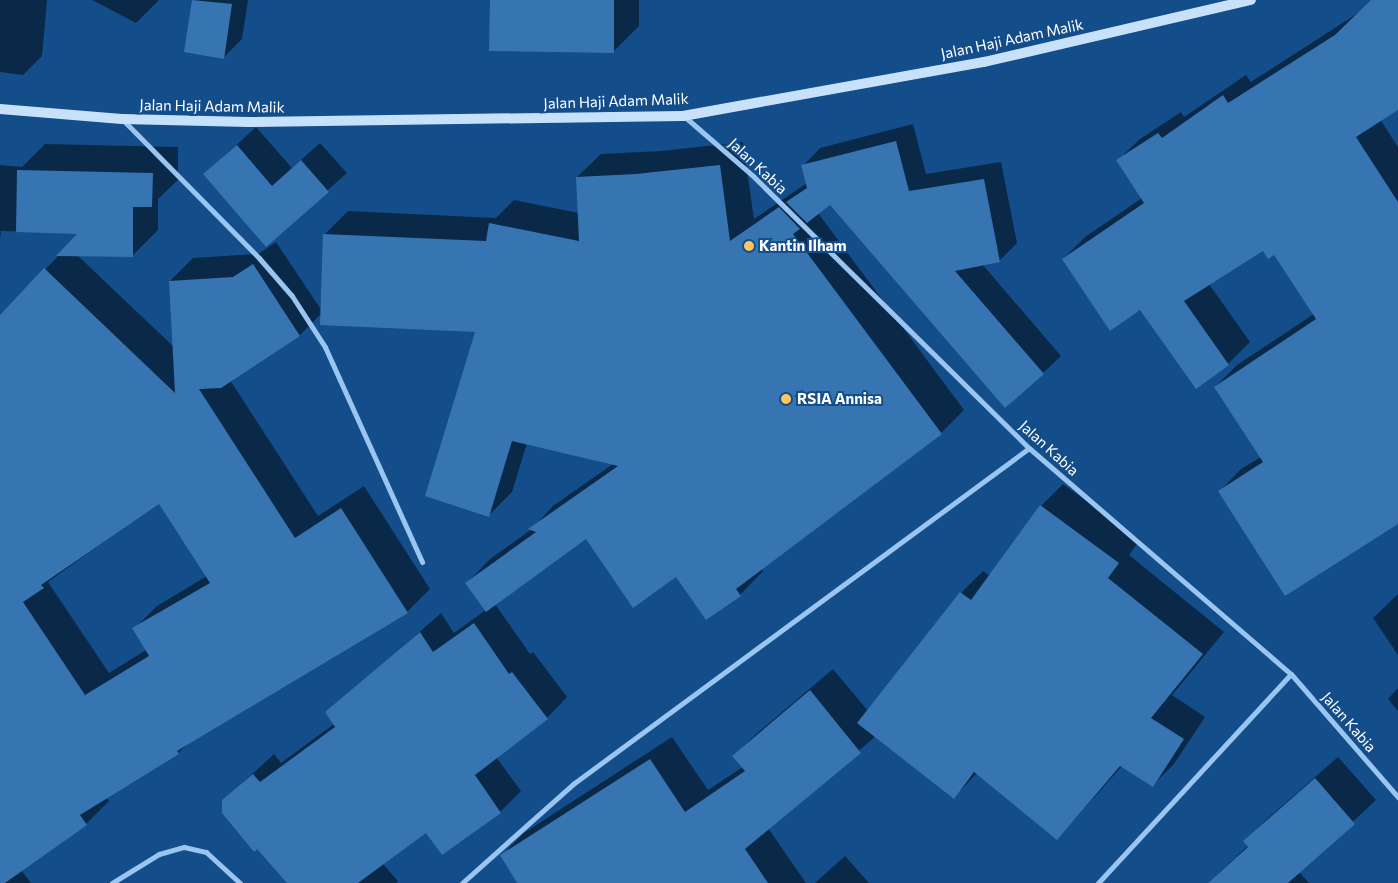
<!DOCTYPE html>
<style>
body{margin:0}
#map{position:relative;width:1398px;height:883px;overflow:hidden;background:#134d8a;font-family:Commissioner,sans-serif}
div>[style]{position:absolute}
.shadow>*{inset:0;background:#0007}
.building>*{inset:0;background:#3774b2}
.minor>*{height:5px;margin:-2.5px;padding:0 2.5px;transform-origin:2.5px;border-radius:2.5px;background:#9ac5f0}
.secondary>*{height:10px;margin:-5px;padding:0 5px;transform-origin:5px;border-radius:5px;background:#c8e1fb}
.dots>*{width:14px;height:14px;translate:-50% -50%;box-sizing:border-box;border:2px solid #134d8a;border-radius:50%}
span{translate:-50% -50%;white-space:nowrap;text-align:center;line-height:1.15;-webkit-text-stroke:4px #134d8a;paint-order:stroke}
.street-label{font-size:15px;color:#fff}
.poi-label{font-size:15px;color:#fff;font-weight:700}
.left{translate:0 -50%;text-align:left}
</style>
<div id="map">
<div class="shadow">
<div style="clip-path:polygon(0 0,47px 0,42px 56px,23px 75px,0 72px)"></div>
<div style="clip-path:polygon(92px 0,159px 0,136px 23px)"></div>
<div style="clip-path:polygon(194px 0,248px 0,242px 39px,224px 57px,185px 51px)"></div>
<div style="clip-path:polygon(491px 0,639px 0,639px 26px,613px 52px)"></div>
<div style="clip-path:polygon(1372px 0,1398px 0,1398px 93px,1378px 116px,1398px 147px,1398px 522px,1220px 491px,1241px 469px,1261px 457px,1215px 387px,1237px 365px,1314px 314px,1274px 253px,1263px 250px,1209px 284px,1250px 342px,1228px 364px,1063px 259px,1085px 237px,1142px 198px,1118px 160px,1140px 139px,1181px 112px,1184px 117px,1246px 75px,1251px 82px,1358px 13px)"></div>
<div style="clip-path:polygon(evenodd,913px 124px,926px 174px,1001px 162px,1017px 243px,999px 261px,982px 264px,1061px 356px,1043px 373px,830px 203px,818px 213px,964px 410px,941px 433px,761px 568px,763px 571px,740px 595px,676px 576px,586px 538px,495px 604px,530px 654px,533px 652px,567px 697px,547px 718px,496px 757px,521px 791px,500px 812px,442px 853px,426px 831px,382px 863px,398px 881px,396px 883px,289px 883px,223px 801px,274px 754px,281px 763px,334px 724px,327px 713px,441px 613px,454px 633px,487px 609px,467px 583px,490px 559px,532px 529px,553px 506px,613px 464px,527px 443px,512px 492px,489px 515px,477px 331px,322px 313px,300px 335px,230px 380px,318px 516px,364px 486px,430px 589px,407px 612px,189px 743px,178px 753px,106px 797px,109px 801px,86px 824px,21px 870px,31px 883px,0 883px,0 317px,80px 233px,1px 231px,0 240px,0 165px,22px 167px,45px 144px,178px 147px,178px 180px,158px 199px,158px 230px,132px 256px,77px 255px,174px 347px,170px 281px,193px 258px,258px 254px,276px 242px,322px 311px,324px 235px,348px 211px,496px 218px,514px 200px,579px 213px,577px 177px,601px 154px,661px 151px,743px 142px,754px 219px,807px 183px,803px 166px,820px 148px,913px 124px,159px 502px,207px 576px,157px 606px,134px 629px,146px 650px,109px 673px,48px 582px,159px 502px)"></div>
<div style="clip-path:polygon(256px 127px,292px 168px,320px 143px,347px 173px,266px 245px,205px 174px)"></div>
<div style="clip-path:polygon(1063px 484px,1140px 540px,1129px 555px,1224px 632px,1172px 695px,1205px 717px,1174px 764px,1152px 786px,1122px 766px,1057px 839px,977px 773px,954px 797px,876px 736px,768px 828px,806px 883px,517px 883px,502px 855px,524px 833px,672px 737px,708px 790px,743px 767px,734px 756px,756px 734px,833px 669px,868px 711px,961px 593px,983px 571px,990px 576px,1041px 506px)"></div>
<div style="clip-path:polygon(1398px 594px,1398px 655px,1373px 618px)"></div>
<div style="clip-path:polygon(1398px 688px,1398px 711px,1388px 699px)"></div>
<div style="clip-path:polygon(1338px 757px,1376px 800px,1299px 872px,1309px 883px,1208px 883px,1249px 845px,1245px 841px,1267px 819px)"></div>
<div style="clip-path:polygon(845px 856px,869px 883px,815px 883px)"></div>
</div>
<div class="building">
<div style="clip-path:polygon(192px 0,232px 4px,224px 59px,184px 52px)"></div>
<div style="clip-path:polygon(490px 0,614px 0,614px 53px,489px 51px)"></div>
<div style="clip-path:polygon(1371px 0,1398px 0,1398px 110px,1356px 137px,1398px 202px,1398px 524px,1285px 596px,1218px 491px,1263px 462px,1214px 387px,1316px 319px,1274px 255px,1268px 259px,1263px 251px,1184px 301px,1229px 365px,1196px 389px,1140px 310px,1110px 331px,1062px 259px,1144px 203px,1116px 160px,1158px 133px,1162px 138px,1223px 95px,1228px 103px,1335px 35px)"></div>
<div style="clip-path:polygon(896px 141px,909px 191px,984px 179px,1000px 262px,955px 271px,1044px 374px,1005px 408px,830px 205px,807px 223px,786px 202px,807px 188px,801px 165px)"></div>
<div style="clip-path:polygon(237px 145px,272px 186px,301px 160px,329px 192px,266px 247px,203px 174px)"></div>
<div style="clip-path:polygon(720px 165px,730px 241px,779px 207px,800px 229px,793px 234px,942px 434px,736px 589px,741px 596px,706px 620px,676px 577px,633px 608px,586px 539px,486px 612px,465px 583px,536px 532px,528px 529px,618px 466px,512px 441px,489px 517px,425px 496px,475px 332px,320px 325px,323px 234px,486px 241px,489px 223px,579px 241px,576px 177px,636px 174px)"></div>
<div style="clip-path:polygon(17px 170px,153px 173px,152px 207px,133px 207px,133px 257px,56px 256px,77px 234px,16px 232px)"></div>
<div style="clip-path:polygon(evenodd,253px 264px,300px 336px,221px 388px,199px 389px,295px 538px,341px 508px,408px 613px,177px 751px,179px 754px,80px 815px,87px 825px,5px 883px,0 883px,0 315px,44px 268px,175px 393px,169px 281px,233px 277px,253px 264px,159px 504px,210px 583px,132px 628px,149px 656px,85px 695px,23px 602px,44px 588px,41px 585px,159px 504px)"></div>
<div style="clip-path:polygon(1040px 505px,1119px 563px,1108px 578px,1203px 654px,1151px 718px,1184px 739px,1153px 787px,1120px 766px,1057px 840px,974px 772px,954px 799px,857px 723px,960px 592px,971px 600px)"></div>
<div style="clip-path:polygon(474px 623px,509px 674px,512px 672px,548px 719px,475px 775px,501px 813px,442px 855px,426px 833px,358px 883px,287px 883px,257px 849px,254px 852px,222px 813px,222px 800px,253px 774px,260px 782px,335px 727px,325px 712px,420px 632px,433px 652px)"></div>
<div style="clip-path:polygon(810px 690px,861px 753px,745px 849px,768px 883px,517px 883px,500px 855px,650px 759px,685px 812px,745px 771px,732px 756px)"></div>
<div style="clip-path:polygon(1315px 778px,1355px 824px,1288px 883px,1208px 883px,1248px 847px,1243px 841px)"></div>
</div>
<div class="minor">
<div style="left:685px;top:117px;width:90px;rotate:40.9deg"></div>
<div style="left:753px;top:176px;width:388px;rotate:44.6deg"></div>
<div style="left:1029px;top:448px;width:346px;rotate:40.8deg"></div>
<div style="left:1291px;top:674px;width:163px;rotate:49deg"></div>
<div style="left:122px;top:119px;width:195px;rotate:45.4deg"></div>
<div style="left:259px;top:258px;width:50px;rotate:49deg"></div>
<div style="left:292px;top:296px;width:61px;rotate:57.1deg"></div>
<div style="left:325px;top:347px;width:236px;rotate:65.7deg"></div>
<div style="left:112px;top:883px;width:55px;rotate:-31.7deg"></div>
<div style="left:159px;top:854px;width:26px;rotate:-16deg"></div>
<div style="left:184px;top:847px;width:23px;rotate:13deg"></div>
<div style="left:206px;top:852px;width:46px;rotate:42.4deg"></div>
<div style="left:462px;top:883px;width:149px;rotate:-41.7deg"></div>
<div style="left:573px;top:784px;width:566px;rotate:-36.38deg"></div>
<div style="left:1098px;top:883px;width:284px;rotate:-47.3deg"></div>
</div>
<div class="secondary">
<div style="left:0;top:109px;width:122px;rotate:4.7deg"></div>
<div style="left:122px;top:119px;width:127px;rotate:1.4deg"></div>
<div style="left:249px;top:122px;width:434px;rotate:-0.8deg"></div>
<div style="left:683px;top:116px;width:306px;rotate:-10.2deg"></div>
<div style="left:984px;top:62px;width:274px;rotate:-13.1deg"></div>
</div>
<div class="dots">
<div style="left:749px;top:246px;background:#ffc759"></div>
<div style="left:786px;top:399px;background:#ffc759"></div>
</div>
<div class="street-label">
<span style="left:1012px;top:39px;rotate:-12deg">Jalan Haji Adam Malik</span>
<span style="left:616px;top:101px;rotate:-2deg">Jalan Haji Adam Malik</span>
<span style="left:212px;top:106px;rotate:1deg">Jalan Haji Adam Malik</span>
<span style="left:758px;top:166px;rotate:43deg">Jalan Kabia</span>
<span style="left:1049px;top:448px;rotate:42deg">Jalan Kabia</span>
<span style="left:1349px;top:722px;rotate:49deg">Jalan Kabia</span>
</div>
<div class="poi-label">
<span class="left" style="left:759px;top:246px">Kantin Ilham</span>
<span class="left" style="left:797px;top:399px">RSIA Annisa</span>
</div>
</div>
